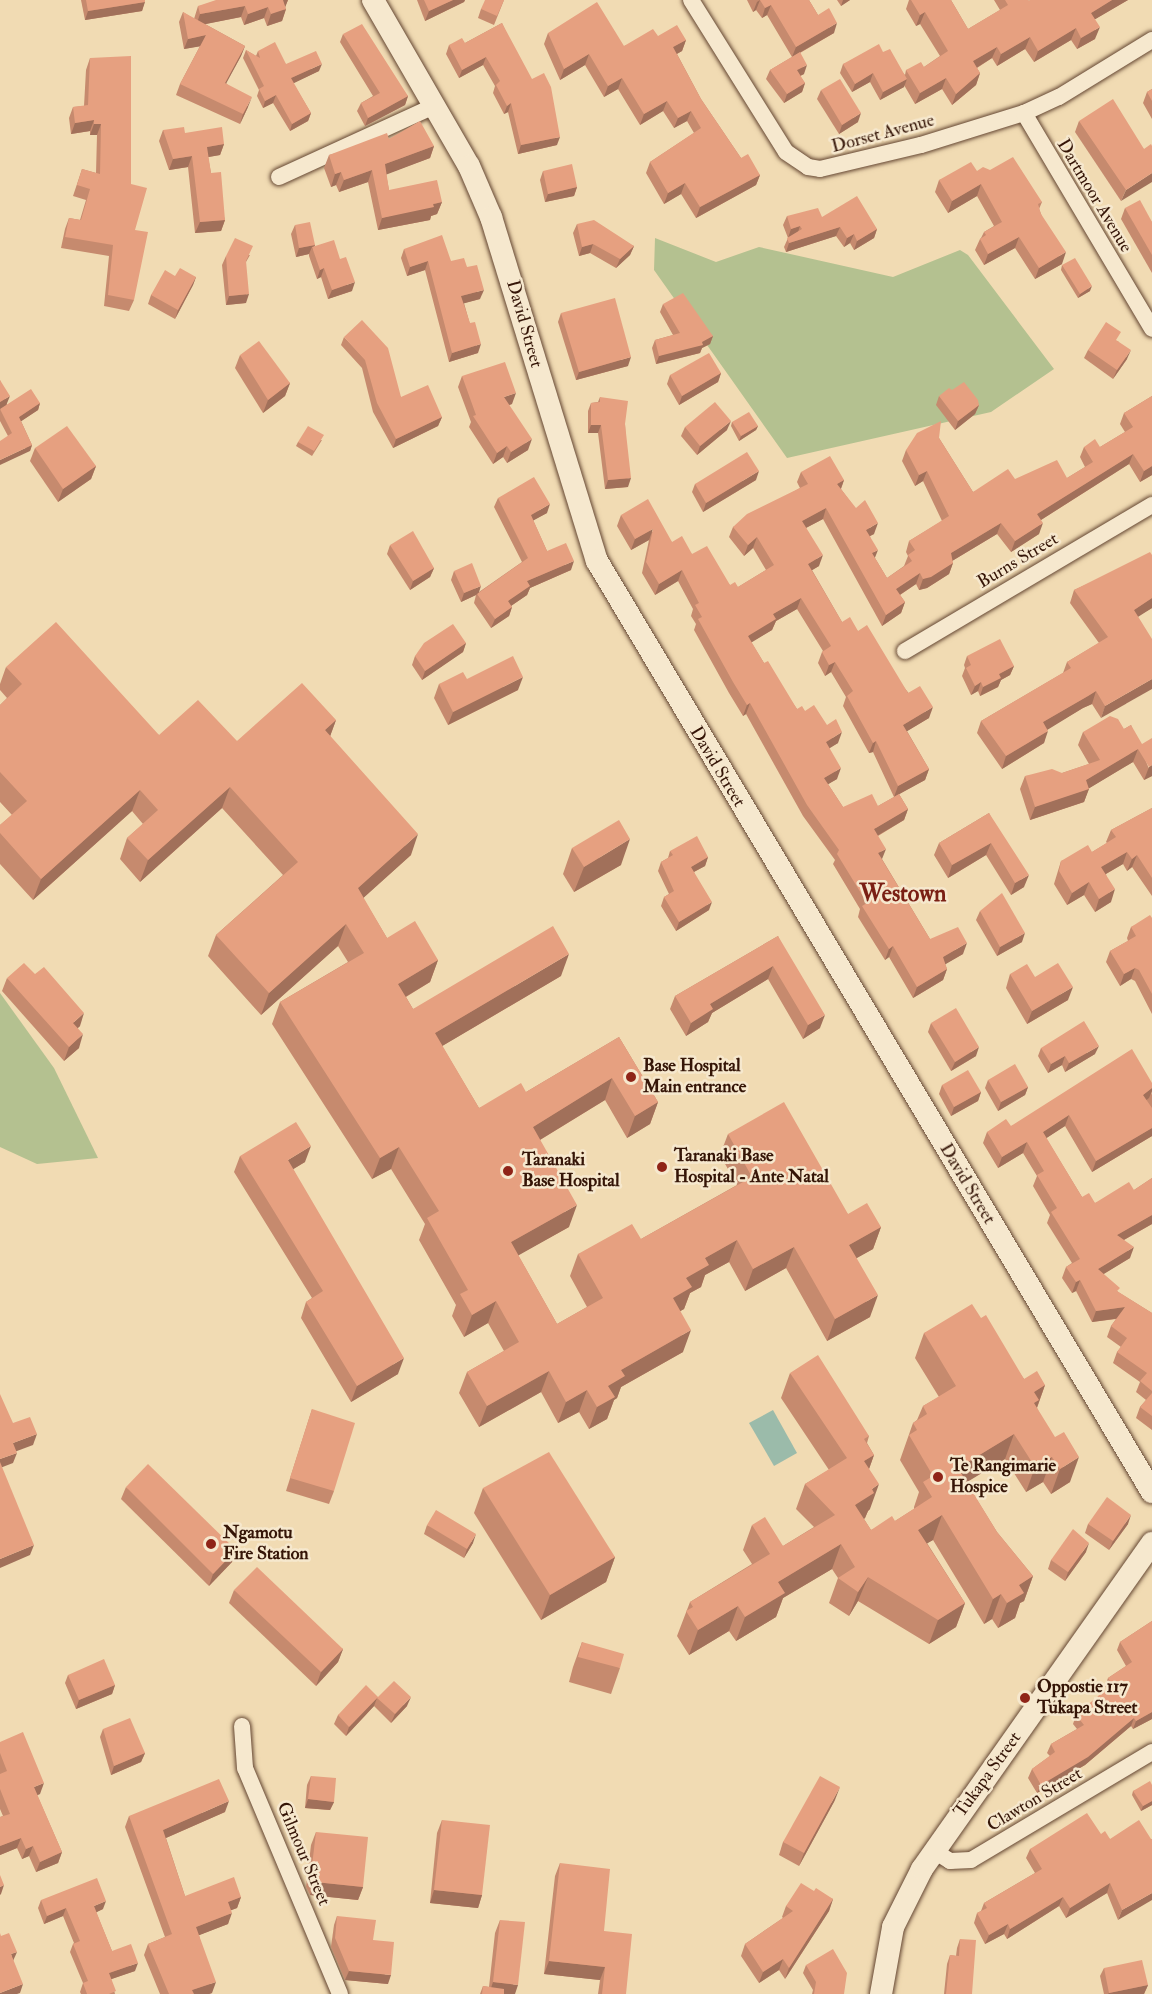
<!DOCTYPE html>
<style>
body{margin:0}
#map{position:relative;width:1152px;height:1994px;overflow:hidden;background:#f1dbb3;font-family:"IM FELL Double Pica",serif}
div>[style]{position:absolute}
.green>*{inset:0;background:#b4c190}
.water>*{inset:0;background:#9bbbaa}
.roads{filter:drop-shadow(0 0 2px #644632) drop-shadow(0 0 2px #644632)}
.street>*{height:16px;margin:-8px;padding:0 8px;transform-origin:8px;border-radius:8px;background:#f6e8ce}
.secondary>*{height:22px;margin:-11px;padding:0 11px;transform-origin:11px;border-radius:11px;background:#f6e8ce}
.wall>*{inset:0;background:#c68a6e}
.shaded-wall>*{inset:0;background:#a1705a}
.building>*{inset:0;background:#e6a080}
.dots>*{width:16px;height:16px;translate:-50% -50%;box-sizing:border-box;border:3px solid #f6e8ce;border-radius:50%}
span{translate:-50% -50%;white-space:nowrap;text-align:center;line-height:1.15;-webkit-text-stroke:5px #f6e8ce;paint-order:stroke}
.street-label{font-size:18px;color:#351507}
.poi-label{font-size:18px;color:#351507;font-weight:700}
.left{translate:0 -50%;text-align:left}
.district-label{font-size:24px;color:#7a1f14;font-weight:700}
</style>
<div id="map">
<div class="green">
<div style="clip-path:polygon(655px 238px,716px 262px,759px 247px,893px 277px,960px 250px,968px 255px,1054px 369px,991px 412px,787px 458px,654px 270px)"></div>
<div style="clip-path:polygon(0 993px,54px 1068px,98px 1158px,37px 1164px,0 1147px)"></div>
</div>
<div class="water">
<div style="clip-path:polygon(773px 1410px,797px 1453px,774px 1466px,749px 1423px)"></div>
</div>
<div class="roads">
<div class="street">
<div style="left:691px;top:0;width:179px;rotate:58deg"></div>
<div style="left:786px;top:152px;width:27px;rotate:34deg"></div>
<div style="left:808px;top:167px;width:12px;rotate:9deg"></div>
<div style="left:820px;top:169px;width:104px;rotate:-13.4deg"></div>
<div style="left:921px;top:145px;width:108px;rotate:-17.3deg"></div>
<div style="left:1024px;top:113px;width:38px;rotate:-25deg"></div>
<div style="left:1059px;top:97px;width:109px;rotate:-31.5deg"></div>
<div style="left:1024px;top:113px;width:251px;rotate:59.3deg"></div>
<div style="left:279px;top:177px;width:173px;rotate:-24.6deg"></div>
<div style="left:905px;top:651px;width:287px;rotate:-30.6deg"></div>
<div style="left:242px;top:1726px;width:42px;rotate:85.9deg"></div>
<div style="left:245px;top:1768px;width:245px;rotate:67.2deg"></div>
<div style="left:934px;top:1851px;width:19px;rotate:32deg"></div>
<div style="left:950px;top:1861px;width:21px;rotate:-3deg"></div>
<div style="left:971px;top:1860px;width:211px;rotate:-30.8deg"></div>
</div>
<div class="secondary">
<div style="left:373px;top:0;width:192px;rotate:60deg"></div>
<div style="left:469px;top:166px;width:56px;rotate:66.7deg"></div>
<div style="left:491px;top:217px;width:360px;rotate:72.9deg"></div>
<div style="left:597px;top:561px;width:1084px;rotate:59.2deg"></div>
<div style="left:881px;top:1994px;width:68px;rotate:-79.8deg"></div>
<div style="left:893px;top:1927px;width:65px;rotate:-63.4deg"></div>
<div style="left:922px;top:1869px;width:399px;rotate:-54.8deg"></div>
</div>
</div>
<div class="wall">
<div style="clip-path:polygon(81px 0,145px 0,142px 11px,85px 20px)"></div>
<div style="clip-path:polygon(288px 0,285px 7px,286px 9px,282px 21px,267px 26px,264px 18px,244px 25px,241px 17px,205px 24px,245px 46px,241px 56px,226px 83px,248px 107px,240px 124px,176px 95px,180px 84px,200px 46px,184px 49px,179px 22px,183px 12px,194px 19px,198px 6px)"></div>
<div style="clip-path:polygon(417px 0,465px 0,464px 2px,425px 21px)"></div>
<div style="clip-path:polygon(504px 0,494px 25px,478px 18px,481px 9px)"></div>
<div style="clip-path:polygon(747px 0,809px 0,818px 15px,834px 33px,800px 53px,804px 74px,800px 76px,805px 83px,802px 92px,784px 103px,766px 79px,770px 70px,792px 57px,767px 15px,762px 18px,756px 10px,753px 12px)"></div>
<div style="clip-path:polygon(837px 0,850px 0,841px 6px)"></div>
<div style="clip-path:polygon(909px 0,951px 0,968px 29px,1000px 10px,994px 0,1028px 0,1029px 1px,1030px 0,1128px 0,1095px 19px,1095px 39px,1077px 49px,1071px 40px,1034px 62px,1025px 49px,997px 66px,992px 58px,977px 68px,980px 73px,976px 85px,952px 105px,942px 89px,915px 104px,904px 85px,904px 87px,880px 100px,870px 82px,852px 92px,840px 73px,843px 64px,883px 52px,905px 75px,906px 70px,924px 67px,940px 56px,920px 24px,916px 26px,906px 9px)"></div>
<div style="clip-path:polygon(502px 23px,557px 145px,518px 154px,508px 112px,504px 114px,493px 93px,495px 86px,483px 65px,459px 78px,446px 54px,449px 45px,465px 43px)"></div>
<div style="clip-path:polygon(548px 33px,624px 46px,658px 36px,686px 40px,682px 51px,677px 54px,701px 99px,741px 158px,760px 175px,756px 185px,696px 218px,681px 194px,664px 204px,646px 173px,650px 162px,694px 133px,687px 121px,674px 128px,663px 111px,640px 125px,618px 89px,604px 97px,585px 65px,560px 80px,544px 44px)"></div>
<div style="clip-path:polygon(343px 34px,408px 96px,405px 105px,365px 126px,357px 111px,361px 103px,373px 96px,340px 42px)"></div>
<div style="clip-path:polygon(246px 50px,256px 56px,258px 51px,286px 64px,319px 71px,293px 83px,311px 113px,308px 121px,290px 131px,273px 103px,263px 108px,257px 96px,259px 90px,243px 58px)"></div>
<div style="clip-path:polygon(90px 58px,131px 184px,135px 230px,134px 300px,129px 311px,104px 306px,109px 256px,61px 248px,65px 229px,69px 218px,80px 220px,86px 200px,73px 196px,82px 169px,96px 173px,97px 135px,90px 135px,90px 131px,71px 134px,69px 118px,73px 107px,84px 106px,86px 70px)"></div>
<div style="clip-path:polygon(1152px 89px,1152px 119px,1143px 103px,1147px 92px)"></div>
<div style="clip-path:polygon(821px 90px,858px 122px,839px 134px,817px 99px)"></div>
<div style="clip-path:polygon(1079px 121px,1144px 149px,1121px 201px,1075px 132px)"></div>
<div style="clip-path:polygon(163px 130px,185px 133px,224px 144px,220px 155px,208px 157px,211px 173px,225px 220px,221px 231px,195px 233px,188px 167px,169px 170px,159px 141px)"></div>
<div style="clip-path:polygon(389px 139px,434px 146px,430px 158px,386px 174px,389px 190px,442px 202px,437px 214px,431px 216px,430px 220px,378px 230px,368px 182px,339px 192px,336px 185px,331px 187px,324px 168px,329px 155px)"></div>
<div style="clip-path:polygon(543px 171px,577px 187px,574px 196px,545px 202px,540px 180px)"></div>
<div style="clip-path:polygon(977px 171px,1042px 202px,1039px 209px,1041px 214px,1062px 264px,1035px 279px,1015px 248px,984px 265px,975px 250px,980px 239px,981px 238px,984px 232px,994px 226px,977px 196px,948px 213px,935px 192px,939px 180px)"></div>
<div style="clip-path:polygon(1125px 208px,1152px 222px,1152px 273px,1121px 219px)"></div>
<div style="clip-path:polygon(787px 216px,822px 217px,877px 229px,874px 238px,854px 250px,850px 243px,844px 247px,836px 236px,786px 252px,784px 247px,788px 238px,783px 225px)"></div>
<div style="clip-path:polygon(577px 224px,634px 246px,630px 255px,616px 268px,590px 253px,579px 256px,573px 233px)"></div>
<div style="clip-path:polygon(295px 225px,315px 245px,314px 247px,352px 291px,328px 299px,321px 277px,317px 279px,309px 256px,309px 254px,296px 257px,291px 234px)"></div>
<div style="clip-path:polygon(404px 249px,451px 261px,467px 267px,480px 299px,464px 303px,478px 353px,449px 362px,425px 270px,407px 276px,401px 258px)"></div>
<div style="clip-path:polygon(250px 255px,246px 262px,246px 303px,226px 305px,222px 265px,226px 256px)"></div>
<div style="clip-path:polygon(1062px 265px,1090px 291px,1078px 298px,1061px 270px)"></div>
<div style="clip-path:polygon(175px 276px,196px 277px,193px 285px,175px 319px,148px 304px,151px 295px)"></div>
<div style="clip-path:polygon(663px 304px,713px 336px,710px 344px,702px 348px,700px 353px,656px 364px,652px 348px,655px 340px,673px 335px,660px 312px)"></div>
<div style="clip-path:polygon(561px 313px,628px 366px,576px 380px,558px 322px)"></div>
<div style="clip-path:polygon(344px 337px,401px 397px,442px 417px,438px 426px,393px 448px,373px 412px,362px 368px,341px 345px)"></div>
<div style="clip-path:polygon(1118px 341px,1127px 359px,1113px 379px,1084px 358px,1088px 350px)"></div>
<div style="clip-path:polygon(240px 355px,290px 383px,285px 396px,263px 413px,235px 368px)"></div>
<div style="clip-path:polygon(721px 373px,718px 382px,679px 405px,667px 384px,670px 375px)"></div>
<div style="clip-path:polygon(462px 376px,512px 404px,509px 405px,528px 450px,507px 463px,503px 457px,493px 464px,469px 427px,471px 422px,458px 387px)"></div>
<div style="clip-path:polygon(0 380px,7px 405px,40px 403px,38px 410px,21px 421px,32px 445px,30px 451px,8px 436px,0 421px)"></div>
<div style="clip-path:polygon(939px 396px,979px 405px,975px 414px,955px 430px,936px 405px)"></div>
<div style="clip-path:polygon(evenodd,1152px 396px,1152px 475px,1140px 482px,1129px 464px,1041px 520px,1039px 534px,1011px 552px,997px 534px,952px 561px,953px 563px,949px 574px,927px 588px,919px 590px,916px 584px,900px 595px,905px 602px,901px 613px,882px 626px,823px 519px,806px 528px,819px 566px,812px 570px,842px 622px,858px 631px,929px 718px,907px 731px,929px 769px,925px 780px,899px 794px,908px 809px,904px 820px,878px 836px,882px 859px,930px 939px,963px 954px,945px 964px,947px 969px,943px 980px,913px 998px,889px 957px,885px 960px,858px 917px,860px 909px,833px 864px,835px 860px,803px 816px,746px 714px,743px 716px,729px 693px,694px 630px,696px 624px,691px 616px,693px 609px,678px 581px,655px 595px,642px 573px,649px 540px,631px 550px,617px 526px,621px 515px,672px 542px,692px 554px,730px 585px,738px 587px,766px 570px,753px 548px,744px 556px,729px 537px,733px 527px,800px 488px,797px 482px,801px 472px,844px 480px,841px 489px,874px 534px,870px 536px,875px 558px,887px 578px,904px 566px,908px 556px,906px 552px,909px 541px,942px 521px,923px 481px,915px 486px,902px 461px,906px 450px,939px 438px,973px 492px,1015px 479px,1067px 478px,1085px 467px,1080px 457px,1084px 447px,1100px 447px,1125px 432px,1120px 424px,1124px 413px,1152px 396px,797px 609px,823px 651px,822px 652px,818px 663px,825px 676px,831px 672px,846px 697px,843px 706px,869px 753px,873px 752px,894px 797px,878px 806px,843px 807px,828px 784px,837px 779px,829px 748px,838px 743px,805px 711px,797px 709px,764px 663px,751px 642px,772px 630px,776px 621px,797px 609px)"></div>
<div style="clip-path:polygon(600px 397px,625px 424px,628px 487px,605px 489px,598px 433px,588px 433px,588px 411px,591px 403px,598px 402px)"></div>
<div style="clip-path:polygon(732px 422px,758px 426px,756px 430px,739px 441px,731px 426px)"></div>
<div style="clip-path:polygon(685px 427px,727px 430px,697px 455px,681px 436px)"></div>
<div style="clip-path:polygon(322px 440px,312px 456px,296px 446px,298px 442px)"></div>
<div style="clip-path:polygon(35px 448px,96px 466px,91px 479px,58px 502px,30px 461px)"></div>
<div style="clip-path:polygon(756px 480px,703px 512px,692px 492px,695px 484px)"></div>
<div style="clip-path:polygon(498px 498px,547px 513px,533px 520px,547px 551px,571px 570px,530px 588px,527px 595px,511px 606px,512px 607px,509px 616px,491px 628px,474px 603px,476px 595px,461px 602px,451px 580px,454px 571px,479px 592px,522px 562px,494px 507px)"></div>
<div style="clip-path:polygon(390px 545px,434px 568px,430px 577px,410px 590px,387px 554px)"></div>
<div style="clip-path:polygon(1152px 555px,1152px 608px,1138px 616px,1101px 718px,1092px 704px,1083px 708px,1047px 729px,1044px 743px,1002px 769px,977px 733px,981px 721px,1063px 673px,1067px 662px,1099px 643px,1070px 603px,1074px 590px)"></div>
<div style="clip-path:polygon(466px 643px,463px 652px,422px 680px,412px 665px,415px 656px)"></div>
<div style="clip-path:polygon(967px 656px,1014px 666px,1010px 675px,1001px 680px,998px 687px,980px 696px,978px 691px,971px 695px,962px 676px,965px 668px,964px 665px)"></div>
<div style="clip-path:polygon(6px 667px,159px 735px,237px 741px,336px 720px,330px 736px,411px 855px,363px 898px,387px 938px,438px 960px,430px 982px,406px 997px,413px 1009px,561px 976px,442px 1046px,479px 1108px,526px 1092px,619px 1037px,658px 1102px,650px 1124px,627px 1138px,605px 1100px,540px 1140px,569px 1227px,518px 1255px,557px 1324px,587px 1307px,570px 1276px,578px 1254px,641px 1239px,737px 1185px,720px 1155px,728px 1134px,848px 1214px,881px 1227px,873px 1249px,856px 1258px,870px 1317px,827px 1341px,786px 1268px,745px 1291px,729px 1262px,705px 1275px,701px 1287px,690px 1293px,684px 1309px,680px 1311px,683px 1352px,621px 1387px,617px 1398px,614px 1400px,607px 1419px,589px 1429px,579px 1412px,558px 1423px,541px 1392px,479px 1427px,459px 1393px,467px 1372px,504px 1351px,488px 1323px,464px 1337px,452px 1316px,456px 1305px,419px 1240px,425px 1224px,391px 1169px,372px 1179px,272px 1024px,280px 1002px,348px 962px,338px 946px,261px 1015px,208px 956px,216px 935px,283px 875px,222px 808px,140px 882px,120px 859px,127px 838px,143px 824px,132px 811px,33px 900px,0 864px,0 825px,12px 815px,0 802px,0 705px,7px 698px,0 690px,0 684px)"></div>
<div style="clip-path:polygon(467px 679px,518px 690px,448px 725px,434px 698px,439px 684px)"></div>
<div style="clip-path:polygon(1131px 725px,1152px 776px,1144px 780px,1133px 762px,1089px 788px,1084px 802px,1030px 820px,1020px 789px,1025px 776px,1062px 773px,1089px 764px,1078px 745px,1083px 732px,1124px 729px)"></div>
<div style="clip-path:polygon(1152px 808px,1152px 896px,1132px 867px,1127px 871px,1123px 864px,1106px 874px,1111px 902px,1095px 912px,1084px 895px,1067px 905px,1054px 884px,1061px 861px,1092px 852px,1107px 843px,1106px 842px,1111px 830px)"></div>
<div style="clip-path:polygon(989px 813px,1024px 887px,1011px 895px,986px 855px,948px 878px,934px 855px,939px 843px)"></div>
<div style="clip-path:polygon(572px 848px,621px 865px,574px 892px,563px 874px)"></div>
<div style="clip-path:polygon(670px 851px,708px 857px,705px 866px,694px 872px,709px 910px,676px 931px,661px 906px,664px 897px,669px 894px,658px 871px,661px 862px,668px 858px)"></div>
<div style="clip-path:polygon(980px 911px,1022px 942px,997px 956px,976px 920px)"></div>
<div style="clip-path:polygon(1152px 918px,1152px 1014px,1135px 981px,1131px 979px,1120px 986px,1106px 962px,1110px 951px,1128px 941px,1127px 938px,1131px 927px)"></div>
<div style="clip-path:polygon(778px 936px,820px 1028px,803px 1039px,768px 979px,712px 1013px,708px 1022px,686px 1036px,670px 1009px,675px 996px)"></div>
<div style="clip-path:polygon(1010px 974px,1035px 977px,1068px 1000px,1027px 1024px,1006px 988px)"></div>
<div style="clip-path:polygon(7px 978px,80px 1026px,78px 1028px,79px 1048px,64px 1061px,2px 991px)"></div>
<div style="clip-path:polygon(931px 1023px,976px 1056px,951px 1071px,928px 1032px)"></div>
<div style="clip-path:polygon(1041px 1048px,1095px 1054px,1065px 1072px,1062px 1065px,1048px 1073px,1038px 1056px)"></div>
<div style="clip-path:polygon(988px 1080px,1028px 1087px,1025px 1095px,998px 1111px,985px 1088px)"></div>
<div style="clip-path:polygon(1152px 1083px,1152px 1091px,1151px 1095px,1152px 1093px,1152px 1136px,1092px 1172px,1065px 1126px,1046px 1138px,1082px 1197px,1095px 1203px,1134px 1190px,1152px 1178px,1152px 1224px,1124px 1240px,1130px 1258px,1103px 1274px,1118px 1292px,1152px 1313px,1152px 1430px,1136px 1418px,1140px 1407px,1146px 1400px,1136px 1392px,1140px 1382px,1113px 1363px,1117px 1352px,1121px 1347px,1107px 1337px,1111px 1326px,1116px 1319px,1092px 1322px,1076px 1291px,1072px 1293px,1062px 1278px,1066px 1267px,1072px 1263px,1047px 1223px,1050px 1215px,1033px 1186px,1037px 1176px,1023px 1153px,998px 1168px,983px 1143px,987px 1132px,1011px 1126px)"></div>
<div style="clip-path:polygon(942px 1085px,981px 1092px,978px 1101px,951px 1116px,939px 1094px)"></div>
<div style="clip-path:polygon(240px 1156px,305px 1162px,293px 1169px,398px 1374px,351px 1402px,301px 1318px,306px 1302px,312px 1298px,234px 1172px)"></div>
<div style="clip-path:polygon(981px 1318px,1024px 1379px,1045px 1385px,1037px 1408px,1070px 1482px,1051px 1494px,1043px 1482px,1026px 1492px,1005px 1459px,966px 1482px,997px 1532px,1033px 1576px,1024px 1601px,1020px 1603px,1015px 1618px,998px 1628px,992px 1619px,984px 1624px,933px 1540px,927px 1543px,965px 1603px,956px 1627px,929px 1644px,858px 1601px,849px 1616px,829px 1603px,838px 1578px,832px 1569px,783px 1598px,776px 1617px,736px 1641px,729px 1631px,689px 1655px,677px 1636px,690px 1602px,752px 1564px,743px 1550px,752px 1525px,783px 1546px,814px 1527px,796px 1509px,805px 1484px,829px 1470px,781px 1398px,790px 1373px,869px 1436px,867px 1443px,874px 1455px,869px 1469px,870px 1509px,868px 1511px,865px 1518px,864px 1519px,871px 1530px,895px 1521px,914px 1509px,914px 1507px,919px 1492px,900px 1460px,913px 1423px,917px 1420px,923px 1406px,939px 1397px,915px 1358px,924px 1333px)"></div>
<div style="clip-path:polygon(312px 1409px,334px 1491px,329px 1504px,286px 1491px)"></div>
<div style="clip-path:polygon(126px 1487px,232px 1562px,209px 1586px,121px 1499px)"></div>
<div style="clip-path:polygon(483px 1488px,615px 1557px,606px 1582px,541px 1620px,474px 1513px)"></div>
<div style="clip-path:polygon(1088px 1524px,1128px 1524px,1109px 1550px,1085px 1533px)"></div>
<div style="clip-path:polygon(427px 1525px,473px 1543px,464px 1558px,424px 1534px)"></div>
<div style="clip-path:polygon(1086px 1552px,1065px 1581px,1048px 1569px,1051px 1560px)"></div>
<div style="clip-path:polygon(234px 1590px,343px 1649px,338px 1662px,316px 1686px,229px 1603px)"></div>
<div style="clip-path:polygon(1152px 1621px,1152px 1719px,1133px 1729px,1131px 1726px,1085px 1765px,1037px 1793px,1028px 1778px,1032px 1769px,1050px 1756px,1047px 1753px,1051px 1744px,1077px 1729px,1073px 1724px,1076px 1715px,1107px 1689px,1105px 1686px,1108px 1678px,1126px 1666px,1117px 1650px,1120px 1642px)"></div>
<div style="clip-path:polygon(582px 1642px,620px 1668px,611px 1694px,569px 1682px,573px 1667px)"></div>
<div style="clip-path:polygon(68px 1675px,115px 1685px,112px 1694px,76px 1709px,65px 1683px)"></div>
<div style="clip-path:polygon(378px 1697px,407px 1706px,391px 1723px,374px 1706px,346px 1736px,334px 1724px,338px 1715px)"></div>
<div style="clip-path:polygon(103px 1729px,145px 1753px,141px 1762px,111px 1775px,100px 1737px)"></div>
<div style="clip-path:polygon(0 1742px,40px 1794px,37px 1795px,62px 1852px,58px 1863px,36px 1872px,29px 1856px,22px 1859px,17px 1848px,0 1855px,0 1817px,3px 1816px,0 1809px)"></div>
<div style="clip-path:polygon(311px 1776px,334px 1802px,330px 1810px,305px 1808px,307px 1785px)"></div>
<div style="clip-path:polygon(1152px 1785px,1152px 1805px,1141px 1811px,1132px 1795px,1133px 1791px)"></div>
<div style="clip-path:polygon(835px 1800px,799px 1866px,779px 1855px,783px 1842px)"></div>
<div style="clip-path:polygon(225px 1812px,166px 1838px,185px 1896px,241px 1897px,237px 1908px,231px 1910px,228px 1924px,199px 1935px,212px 1993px,209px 1994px,160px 1994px,144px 1955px,148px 1944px,165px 1937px,125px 1827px,129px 1816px)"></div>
<div style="clip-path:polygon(442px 1820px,482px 1895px,478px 1908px,430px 1903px,437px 1833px)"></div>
<div style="clip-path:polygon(316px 1832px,363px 1887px,358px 1900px,310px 1895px,306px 1887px,311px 1845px)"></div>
<div style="clip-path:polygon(1101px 1834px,1110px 1839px,1151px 1839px,1118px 1920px,1107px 1893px,1066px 1918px,1059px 1906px,1007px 1939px,1004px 1934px,985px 1944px,974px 1923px,977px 1913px,981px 1911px,984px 1903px,1035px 1873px,1026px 1858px,1030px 1849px)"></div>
<div style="clip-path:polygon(560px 1863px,604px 1931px,626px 1994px,598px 1994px,600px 1980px,544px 1974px,555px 1876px)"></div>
<div style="clip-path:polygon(814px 1891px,833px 1899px,829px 1911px,785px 1979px,779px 1970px,759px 1983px,741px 1956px,745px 1944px,783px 1918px,782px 1917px,786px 1906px)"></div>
<div style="clip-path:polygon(41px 1900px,103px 1909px,96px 1912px,112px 1951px,135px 1971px,111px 1979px,115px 1994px,81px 1994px,80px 1992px,83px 1983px,70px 1952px,73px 1944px,74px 1943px,63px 1916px,44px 1924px,38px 1908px)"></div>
<div style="clip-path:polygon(337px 1916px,373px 1940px,388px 1984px,345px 1980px,331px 1947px,334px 1925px)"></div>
<div style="clip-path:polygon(500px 1920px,515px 1994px,480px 1994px,483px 1986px,489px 1987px,495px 1933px)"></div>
<div style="clip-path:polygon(960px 1939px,972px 1994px,944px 1994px,947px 1964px,950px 1955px,956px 1956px,957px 1948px)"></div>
<div style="clip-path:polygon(806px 1965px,844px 1994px,812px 1994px,813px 1990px,803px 1973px)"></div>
<div style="clip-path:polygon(1104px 1968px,1148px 1985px,1144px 1994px,1104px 1994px,1100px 1976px)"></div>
</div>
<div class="shaded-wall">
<div style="clip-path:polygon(283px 0,288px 0,284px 10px,286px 9px,282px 21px,267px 26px,271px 14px)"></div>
<div style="clip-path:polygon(453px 0,465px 0,464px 2px,425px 21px,429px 11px)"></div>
<div style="clip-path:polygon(760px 0,756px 10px,753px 12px,757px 2px)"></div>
<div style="clip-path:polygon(843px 0,850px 0,841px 6px)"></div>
<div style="clip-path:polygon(1112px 0,1128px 0,1087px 24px,1091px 13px)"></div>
<div style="clip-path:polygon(145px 2px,142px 11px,85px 20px,88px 11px)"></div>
<div style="clip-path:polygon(771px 5px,767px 15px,762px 18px,765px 8px)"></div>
<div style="clip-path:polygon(245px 6px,241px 17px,196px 26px,200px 14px)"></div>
<div style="clip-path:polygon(268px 7px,264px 18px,244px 25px,248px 14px)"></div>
<div style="clip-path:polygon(925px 12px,920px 24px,916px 26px,920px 15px)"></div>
<div style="clip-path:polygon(837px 23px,834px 33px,792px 57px,796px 47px)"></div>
<div style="clip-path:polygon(1100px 27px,1095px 39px,1077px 49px,1081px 38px)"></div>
<div style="clip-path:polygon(1076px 28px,1071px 40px,1034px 62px,1038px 51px)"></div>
<div style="clip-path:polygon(206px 35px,202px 46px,184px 49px,188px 39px)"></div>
<div style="clip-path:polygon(1030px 37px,1025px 49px,997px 66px,1001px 54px)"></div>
<div style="clip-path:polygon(686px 40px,682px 51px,669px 58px,673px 47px)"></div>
<div style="clip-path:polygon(245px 46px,241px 56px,221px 93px,225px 83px)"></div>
<div style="clip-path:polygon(997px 47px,992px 58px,968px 73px,973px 61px)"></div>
<div style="clip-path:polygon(589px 54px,585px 65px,560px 80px,564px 69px)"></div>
<div style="clip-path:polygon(486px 57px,483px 65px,459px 78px,462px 70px)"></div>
<div style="clip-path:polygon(322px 64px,319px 71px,288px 86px,291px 78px)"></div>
<div style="clip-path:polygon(807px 65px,804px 74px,794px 79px,797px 70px)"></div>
<div style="clip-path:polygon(873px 73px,870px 82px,852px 92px,855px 84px)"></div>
<div style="clip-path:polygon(980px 73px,976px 85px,952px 105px,956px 94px)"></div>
<div style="clip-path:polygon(622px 78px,618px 89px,604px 97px,608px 86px)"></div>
<div style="clip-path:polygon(946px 78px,942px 89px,915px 104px,920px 93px)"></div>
<div style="clip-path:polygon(907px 79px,904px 87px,880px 100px,883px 92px)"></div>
<div style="clip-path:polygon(805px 83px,802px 92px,784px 103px,787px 94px)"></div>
<div style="clip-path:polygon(276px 95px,273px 103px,263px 108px,265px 101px)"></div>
<div style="clip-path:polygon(408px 96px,405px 105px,365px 126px,368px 118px)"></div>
<div style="clip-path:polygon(252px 97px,248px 107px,240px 124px,243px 114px)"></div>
<div style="clip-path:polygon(667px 101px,663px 111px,640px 125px,644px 114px)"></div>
<div style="clip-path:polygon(511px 103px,508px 112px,504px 114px,507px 106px)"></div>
<div style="clip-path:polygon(691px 111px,687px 121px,674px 128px,678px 118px)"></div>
<div style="clip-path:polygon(311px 113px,308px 121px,290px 131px,292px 124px)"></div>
<div style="clip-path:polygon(861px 113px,858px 122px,839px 134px,842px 125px)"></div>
<div style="clip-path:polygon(94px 120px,90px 131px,71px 134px,75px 123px)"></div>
<div style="clip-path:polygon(94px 124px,101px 124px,97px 135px,90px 135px)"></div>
<div style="clip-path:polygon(560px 137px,557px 145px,518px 154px,521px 145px)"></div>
<div style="clip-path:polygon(224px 144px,220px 155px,203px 158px,207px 147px)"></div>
<div style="clip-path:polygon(434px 146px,430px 158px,380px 177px,385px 164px)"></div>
<div style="clip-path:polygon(192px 156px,188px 167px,169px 170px,173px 159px)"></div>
<div style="clip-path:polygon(372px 170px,368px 182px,339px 192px,344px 180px)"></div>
<div style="clip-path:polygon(341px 172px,336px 185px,331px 187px,335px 174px)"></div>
<div style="clip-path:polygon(1152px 173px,1152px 182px,1121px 201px,1126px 190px)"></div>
<div style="clip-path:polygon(760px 175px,756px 185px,696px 218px,700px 207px)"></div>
<div style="clip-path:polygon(685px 183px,681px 194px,664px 204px,668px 193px)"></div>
<div style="clip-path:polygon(981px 184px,977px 196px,948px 213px,952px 201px)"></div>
<div style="clip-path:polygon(577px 187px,574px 196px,545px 202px,548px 194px)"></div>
<div style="clip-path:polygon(442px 202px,437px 214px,431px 216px,430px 220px,378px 230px,382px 218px)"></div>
<div style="clip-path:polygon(225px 220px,221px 231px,195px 233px,200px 222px)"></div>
<div style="clip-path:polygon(800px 226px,797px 235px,788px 238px,791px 229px)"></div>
<div style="clip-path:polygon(840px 227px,836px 236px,786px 252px,789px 243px)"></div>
<div style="clip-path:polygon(877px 229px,874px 238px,854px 250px,857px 241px)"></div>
<div style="clip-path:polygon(854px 234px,850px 243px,844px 247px,847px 238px)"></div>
<div style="clip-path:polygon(1019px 237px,1015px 248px,984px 265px,988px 254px)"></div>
<div style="clip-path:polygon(593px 244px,590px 253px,579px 256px,582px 247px)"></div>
<div style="clip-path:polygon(315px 245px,313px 250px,312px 247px,309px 254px,296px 257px,299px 248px)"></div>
<div style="clip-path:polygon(634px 246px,630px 255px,616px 268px,620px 259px)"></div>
<div style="clip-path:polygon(1066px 252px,1062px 264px,1035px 279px,1039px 268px)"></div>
<div style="clip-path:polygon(428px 261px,425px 270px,407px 276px,410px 267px)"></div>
<div style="clip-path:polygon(324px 268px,321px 277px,317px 279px,320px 270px)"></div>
<div style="clip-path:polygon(196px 277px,193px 285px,175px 319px,178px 310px)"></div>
<div style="clip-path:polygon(355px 282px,352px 291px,328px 299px,332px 290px)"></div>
<div style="clip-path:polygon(1092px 286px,1090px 291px,1078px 298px,1080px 294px)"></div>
<div style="clip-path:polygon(484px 290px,480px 299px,458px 305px,461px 296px)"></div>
<div style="clip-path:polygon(249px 294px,246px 303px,226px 305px,229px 296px)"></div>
<div style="clip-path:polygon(713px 336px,710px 344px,702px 348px,700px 353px,656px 364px,659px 356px)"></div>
<div style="clip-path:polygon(481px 344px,478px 353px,449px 362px,452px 353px)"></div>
<div style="clip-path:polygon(1131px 350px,1127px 359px,1113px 379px,1117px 370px)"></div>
<div style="clip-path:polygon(631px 357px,628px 366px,576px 380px,579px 372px)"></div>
<div style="clip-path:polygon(721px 373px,718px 382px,679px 405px,682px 396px)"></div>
<div style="clip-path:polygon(290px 383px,285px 396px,263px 413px,268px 400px)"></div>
<div style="clip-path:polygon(516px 393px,512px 404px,500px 408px,504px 397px)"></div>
<div style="clip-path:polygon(10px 396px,5px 408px,0 410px,0 402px)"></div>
<div style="clip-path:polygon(40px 403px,38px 410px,17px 424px,19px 417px)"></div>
<div style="clip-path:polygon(979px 405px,975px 414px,955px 430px,958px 421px)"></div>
<div style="clip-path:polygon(442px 417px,438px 426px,393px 448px,396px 439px)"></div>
<div style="clip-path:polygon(731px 421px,727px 430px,697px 455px,700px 446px)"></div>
<div style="clip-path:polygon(591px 425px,601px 425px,598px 433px,588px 433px)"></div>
<div style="clip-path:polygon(758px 426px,756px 430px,739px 441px,741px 436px)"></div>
<div style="clip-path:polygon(532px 439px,528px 450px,507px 463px,511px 452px)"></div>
<div style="clip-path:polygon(32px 445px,30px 451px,0 465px,0 460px)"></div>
<div style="clip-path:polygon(507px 446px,503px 457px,493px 464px,497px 453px)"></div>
<div style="clip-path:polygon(1133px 454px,1129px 464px,1033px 525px,1037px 514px)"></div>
<div style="clip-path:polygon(96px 466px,91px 479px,58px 502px,63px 489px)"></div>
<div style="clip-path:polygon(1152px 466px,1152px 475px,1140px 482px,1144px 471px)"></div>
<div style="clip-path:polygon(759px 471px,756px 480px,703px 512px,706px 503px)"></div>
<div style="clip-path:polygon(927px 471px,923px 481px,915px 486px,919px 475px)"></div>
<div style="clip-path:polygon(631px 478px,628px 487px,605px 489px,608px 480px)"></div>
<div style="clip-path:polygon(844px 480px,840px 491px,837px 484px)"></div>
<div style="clip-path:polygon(550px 504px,547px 513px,527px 524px,531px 515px)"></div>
<div style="clip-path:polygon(826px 508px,823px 519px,798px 532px,802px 521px)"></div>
<div style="clip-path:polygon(878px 523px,874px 534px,862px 540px,866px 530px)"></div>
<div style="clip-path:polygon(1001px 523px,997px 534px,947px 564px,951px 553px)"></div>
<div style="clip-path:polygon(1043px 523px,1039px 534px,1011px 552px,1015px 541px)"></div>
<div style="clip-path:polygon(653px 529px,649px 540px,631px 550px,635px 539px)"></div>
<div style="clip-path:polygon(757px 537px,753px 548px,744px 556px,748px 545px)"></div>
<div style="clip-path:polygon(878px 550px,874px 560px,872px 553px)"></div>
<div style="clip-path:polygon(823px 555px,819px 566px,804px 575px,808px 564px)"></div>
<div style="clip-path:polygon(574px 561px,571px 570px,530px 588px,527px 595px,505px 610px,508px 601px,527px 581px)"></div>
<div style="clip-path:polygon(953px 563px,949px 574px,927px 588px,919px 590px,923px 579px)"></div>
<div style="clip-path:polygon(434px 568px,430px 577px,410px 590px,413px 581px)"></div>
<div style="clip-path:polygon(682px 570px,678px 581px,655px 595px,659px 584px)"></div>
<div style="clip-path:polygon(920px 573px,916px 584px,892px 600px,896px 589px)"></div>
<div style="clip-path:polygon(481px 586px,478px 595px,477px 594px,476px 595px,461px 602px,464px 593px)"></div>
<div style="clip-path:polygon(801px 598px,797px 609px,776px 621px,772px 630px,744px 647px,748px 636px,773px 614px)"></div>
<div style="clip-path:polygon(1152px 598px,1152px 608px,1130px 622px,1134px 610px)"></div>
<div style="clip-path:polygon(905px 602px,901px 613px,882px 626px,886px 615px)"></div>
<div style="clip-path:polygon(512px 607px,509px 616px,491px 628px,495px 619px)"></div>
<div style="clip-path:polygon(466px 643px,463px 652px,422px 680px,425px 671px)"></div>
<div style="clip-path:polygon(835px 662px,831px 672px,825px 676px,829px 665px)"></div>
<div style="clip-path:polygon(1014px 666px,1010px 675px,1001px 680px,998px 687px,980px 696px,983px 687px,999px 674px)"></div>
<div style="clip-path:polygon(523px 677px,518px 690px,448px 725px,453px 712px)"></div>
<div style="clip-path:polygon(1152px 679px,1152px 689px,1101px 718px,1105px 706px)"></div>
<div style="clip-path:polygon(981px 682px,978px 691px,971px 695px,975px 686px)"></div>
<div style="clip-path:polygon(1096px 691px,1092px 704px,1083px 708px,1039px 735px,1043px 722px,1088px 696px)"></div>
<div style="clip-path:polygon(750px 703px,746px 714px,743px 716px,747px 705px)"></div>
<div style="clip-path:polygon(933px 707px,929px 718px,899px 736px,903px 725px)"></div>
<div style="clip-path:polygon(336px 720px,328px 742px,325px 730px)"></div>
<div style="clip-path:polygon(1048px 731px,1044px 743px,1002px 769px,1006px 756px)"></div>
<div style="clip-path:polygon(842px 732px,838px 743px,822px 753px,826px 742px)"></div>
<div style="clip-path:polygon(876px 741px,873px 752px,869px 753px,873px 743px)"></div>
<div style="clip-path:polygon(1138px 749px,1133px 762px,1088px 789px,1089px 789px,1084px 802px,1030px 820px,1035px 807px,1086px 780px)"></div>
<div style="clip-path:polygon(1152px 765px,1152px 776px,1144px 780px,1149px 767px)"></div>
<div style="clip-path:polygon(841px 768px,837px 779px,820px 789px,824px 778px)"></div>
<div style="clip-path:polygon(929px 769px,925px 780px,894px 797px,898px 786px)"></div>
<div style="clip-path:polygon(230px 787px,222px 808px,140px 882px,148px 860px)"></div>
<div style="clip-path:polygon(140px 790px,132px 811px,33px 900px,41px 879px)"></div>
<div style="clip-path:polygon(908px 809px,904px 820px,870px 840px,874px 829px)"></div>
<div style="clip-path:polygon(418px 834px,411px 855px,350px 910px,358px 888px)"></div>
<div style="clip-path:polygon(630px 839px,621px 865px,574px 892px,584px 867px)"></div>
<div style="clip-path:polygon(991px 843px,986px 855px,948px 878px,952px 865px)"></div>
<div style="clip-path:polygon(886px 849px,882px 859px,878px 853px)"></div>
<div style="clip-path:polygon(1127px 852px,1123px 864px,1097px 879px,1101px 867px)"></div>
<div style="clip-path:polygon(1137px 855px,1132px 867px,1127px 871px,1132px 859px)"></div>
<div style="clip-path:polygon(708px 857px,705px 866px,688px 875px,691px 867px)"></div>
<div style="clip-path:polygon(1029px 875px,1024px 887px,1011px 895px,1015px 883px)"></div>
<div style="clip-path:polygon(1089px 882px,1084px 895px,1067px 905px,1072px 893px)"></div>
<div style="clip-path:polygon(1115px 889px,1111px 902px,1095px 912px,1099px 899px)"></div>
<div style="clip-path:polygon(712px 902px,709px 910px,676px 931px,679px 922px)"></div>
<div style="clip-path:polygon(346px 924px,338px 946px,261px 1015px,269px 993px)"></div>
<div style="clip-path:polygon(1025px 933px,1022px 942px,997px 956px,1000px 947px)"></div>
<div style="clip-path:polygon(967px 943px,963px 954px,939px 968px,943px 957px)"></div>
<div style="clip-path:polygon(893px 946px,889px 957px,885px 960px,889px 949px)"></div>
<div style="clip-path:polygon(569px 954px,561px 976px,427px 1055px,435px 1033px)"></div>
<div style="clip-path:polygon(438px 960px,430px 982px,390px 1006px,398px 984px)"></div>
<div style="clip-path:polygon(773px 966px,768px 979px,712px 1013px,708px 1022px,686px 1036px,691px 1023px,710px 1004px)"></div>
<div style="clip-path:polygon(1135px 968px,1131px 979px,1120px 986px,1124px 974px)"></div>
<div style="clip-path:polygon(947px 969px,943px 980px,913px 998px,917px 987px)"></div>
<div style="clip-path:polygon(1073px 987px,1068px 1000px,1027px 1024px,1032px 1011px)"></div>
<div style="clip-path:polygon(84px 1013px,80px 1026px,68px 1036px,73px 1023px)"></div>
<div style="clip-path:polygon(825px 1015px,820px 1028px,803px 1039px,808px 1025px)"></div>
<div style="clip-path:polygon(83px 1034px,79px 1048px,64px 1061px,69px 1047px)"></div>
<div style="clip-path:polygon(1099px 1046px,1095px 1054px,1065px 1072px,1069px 1063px)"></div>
<div style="clip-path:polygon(979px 1047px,976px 1056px,951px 1071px,955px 1062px)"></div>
<div style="clip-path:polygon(1065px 1056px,1062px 1065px,1048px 1073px,1051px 1064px)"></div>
<div style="clip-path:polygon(612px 1078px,605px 1100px,525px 1149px,533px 1127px)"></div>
<div style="clip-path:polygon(1028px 1087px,1025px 1095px,998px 1111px,1001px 1102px)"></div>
<div style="clip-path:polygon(1152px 1088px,1152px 1091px,1149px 1098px,1139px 1106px,1143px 1095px)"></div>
<div style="clip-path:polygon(981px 1092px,978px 1101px,951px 1116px,954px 1107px)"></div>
<div style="clip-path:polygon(658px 1102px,650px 1124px,627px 1138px,635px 1116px)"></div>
<div style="clip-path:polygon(1069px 1115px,1065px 1126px,1039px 1143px,1043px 1132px)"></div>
<div style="clip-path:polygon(1152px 1128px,1152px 1136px,1092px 1172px,1096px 1161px)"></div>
<div style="clip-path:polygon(1027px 1142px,1023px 1153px,998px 1168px,1002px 1157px)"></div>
<div style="clip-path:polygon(311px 1146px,305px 1162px,282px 1176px,288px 1160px)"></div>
<div style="clip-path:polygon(399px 1147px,391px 1169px,372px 1179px,380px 1158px)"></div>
<div style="clip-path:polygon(577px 1205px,569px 1227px,503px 1264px,511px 1242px)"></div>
<div style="clip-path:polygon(1152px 1215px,1152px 1224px,1113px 1246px,1117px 1235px)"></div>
<div style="clip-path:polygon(881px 1227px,873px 1249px,841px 1267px,849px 1245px)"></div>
<div style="clip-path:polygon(737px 1240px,729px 1262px,705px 1275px,701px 1287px,690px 1293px,684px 1309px,665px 1320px,673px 1298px,686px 1278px,705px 1258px)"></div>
<div style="clip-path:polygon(794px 1247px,786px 1268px,745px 1291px,753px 1269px)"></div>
<div style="clip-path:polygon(1134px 1247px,1130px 1258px,1094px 1280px,1098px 1269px)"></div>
<div style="clip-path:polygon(1080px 1280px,1076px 1291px,1072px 1293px,1076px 1282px)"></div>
<div style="clip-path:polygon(878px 1295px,870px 1317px,827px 1341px,835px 1319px)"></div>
<div style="clip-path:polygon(496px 1301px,488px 1323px,464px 1337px,472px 1315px)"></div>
<div style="clip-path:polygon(1125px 1307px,1121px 1318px,1092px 1322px,1096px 1311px)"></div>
<div style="clip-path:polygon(691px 1330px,683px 1352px,621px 1387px,617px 1398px,614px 1400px,607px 1419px,589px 1429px,597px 1407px,608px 1386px,621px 1370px)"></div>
<div style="clip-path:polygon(404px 1358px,398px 1374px,351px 1402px,357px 1386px)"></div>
<div style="clip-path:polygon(549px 1371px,541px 1392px,479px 1427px,487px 1406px)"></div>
<div style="clip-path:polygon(1045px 1385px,1036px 1410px,1030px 1424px,1034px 1392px)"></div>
<div style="clip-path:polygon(587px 1390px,579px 1412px,558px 1423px,566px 1402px)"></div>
<div style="clip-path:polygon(37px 1434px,33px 1445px,9px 1454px,13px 1443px)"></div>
<div style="clip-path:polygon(1014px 1434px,1005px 1459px,949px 1493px,958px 1468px)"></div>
<div style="clip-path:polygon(17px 1453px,13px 1463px,0 1468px,0 1459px)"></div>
<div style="clip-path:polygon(874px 1455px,865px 1480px,864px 1461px)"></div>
<div style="clip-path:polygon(1052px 1457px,1043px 1482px,1026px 1492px,1035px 1467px)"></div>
<div style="clip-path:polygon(1079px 1457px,1070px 1482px,1051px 1494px,1060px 1469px)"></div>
<div style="clip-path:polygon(879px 1484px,870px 1509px,868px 1511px,865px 1518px,846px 1530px,855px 1505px,872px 1489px)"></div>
<div style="clip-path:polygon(942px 1515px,933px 1540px,909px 1554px,918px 1530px)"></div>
<div style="clip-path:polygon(1131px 1515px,1128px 1524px,1109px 1550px,1113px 1541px)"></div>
<div style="clip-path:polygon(476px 1534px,473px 1543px,464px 1558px,467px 1549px)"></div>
<div style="clip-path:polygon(1089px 1543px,1086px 1552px,1065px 1581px,1068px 1572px)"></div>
<div style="clip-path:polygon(841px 1544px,832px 1569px,783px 1598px,776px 1617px,736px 1641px,745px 1617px,778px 1582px)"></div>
<div style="clip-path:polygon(34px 1545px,30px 1555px,0 1568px,0 1559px)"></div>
<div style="clip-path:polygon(236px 1550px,232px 1562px,209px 1586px,213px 1574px)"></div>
<div style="clip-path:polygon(615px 1557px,606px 1582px,541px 1620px,550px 1595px)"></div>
<div style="clip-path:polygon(1033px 1576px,1024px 1601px,1020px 1603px,1015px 1618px,998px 1628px,1007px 1603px,1019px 1585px)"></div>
<div style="clip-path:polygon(868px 1577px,858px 1601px,849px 1616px,858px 1592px)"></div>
<div style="clip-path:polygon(1001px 1594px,992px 1619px,984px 1624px,993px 1599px)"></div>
<div style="clip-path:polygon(965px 1603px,956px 1627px,929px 1644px,938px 1620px)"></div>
<div style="clip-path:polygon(738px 1606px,729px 1631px,689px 1655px,698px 1630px)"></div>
<div style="clip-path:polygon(343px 1649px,338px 1662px,316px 1686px,321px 1672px)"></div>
<div style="clip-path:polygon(115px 1685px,112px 1694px,76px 1709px,79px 1700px)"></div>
<div style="clip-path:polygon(411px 1697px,407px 1706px,391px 1723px,395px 1714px)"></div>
<div style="clip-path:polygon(377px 1698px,374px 1706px,346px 1736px,349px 1727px)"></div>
<div style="clip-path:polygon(1152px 1712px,1152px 1719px,1133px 1729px,1136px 1721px)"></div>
<div style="clip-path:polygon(1134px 1718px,1131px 1726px,1085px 1765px,1037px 1793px,1041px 1785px)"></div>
<div style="clip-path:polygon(145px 1753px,141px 1762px,111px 1775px,114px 1766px)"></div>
<div style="clip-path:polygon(44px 1783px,40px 1794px,30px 1798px,34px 1787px)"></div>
<div style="clip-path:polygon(840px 1787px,835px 1800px,799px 1866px,804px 1853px)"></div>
<div style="clip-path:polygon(308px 1799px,334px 1802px,330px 1810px,305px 1808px)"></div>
<div style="clip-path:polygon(229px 1801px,225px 1812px,159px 1841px,163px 1830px)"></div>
<div style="clip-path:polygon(1152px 1801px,1152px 1805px,1141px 1811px,1143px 1806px)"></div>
<div style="clip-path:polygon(21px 1838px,17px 1848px,0 1855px,0 1846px)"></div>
<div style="clip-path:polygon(33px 1846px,29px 1856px,22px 1859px,26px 1849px)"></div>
<div style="clip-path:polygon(62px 1852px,58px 1863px,36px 1872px,40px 1862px)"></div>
<div style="clip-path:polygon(315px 1882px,363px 1887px,358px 1900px,310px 1895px)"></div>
<div style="clip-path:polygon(1110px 1883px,1107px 1893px,1066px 1918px,1070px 1908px)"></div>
<div style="clip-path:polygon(4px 1885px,1px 1894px,0 1895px,0 1887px)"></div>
<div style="clip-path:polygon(434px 1890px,482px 1895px,478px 1908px,430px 1903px)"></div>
<div style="clip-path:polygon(1152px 1893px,1152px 1900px,1118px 1920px,1122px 1910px)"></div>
<div style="clip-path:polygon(241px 1897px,237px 1908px,224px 1913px,228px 1902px)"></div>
<div style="clip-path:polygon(1063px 1897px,1059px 1906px,1007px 1939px,1010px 1929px)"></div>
<div style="clip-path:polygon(833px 1899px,829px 1911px,785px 1979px,789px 1968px)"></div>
<div style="clip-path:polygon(106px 1901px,103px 1909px,91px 1915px,94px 1906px)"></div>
<div style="clip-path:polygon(66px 1908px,63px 1916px,44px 1924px,47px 1916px)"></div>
<div style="clip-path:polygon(232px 1913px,228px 1924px,192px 1938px,196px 1927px)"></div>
<div style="clip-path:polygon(1008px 1924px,1004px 1934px,985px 1944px,989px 1935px)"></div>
<div style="clip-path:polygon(17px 1952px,13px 1961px,11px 1954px)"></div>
<div style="clip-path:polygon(783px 1959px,779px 1970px,759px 1983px,763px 1972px)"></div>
<div style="clip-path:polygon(549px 1961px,605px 1967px,600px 1980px,544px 1974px)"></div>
<div style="clip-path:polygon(138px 1963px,135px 1971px,106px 1981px,109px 1973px)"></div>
<div style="clip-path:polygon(349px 1971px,391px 1975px,388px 1984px,345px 1980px)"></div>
<div style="clip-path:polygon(216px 1982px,212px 1993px,209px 1994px,191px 1994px,192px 1990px)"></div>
<div style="clip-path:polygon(493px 1982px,518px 1985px,515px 1994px,489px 1994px)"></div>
<div style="clip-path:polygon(23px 1984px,20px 1993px,17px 1994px,0 1994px,0 1993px)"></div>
<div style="clip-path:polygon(1148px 1985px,1144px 1994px,1108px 1994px,1109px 1993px)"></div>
</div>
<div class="building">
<div style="clip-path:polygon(86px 0,145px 0,145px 2px,88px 11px)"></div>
<div style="clip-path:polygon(216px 0,284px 0,283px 0,286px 9px,271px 14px,268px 7px,248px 14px,245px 6px,200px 14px,198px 6px)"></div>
<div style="clip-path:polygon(424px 0,453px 0,429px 11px)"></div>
<div style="clip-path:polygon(485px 0,504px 0,497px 16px,481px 9px)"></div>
<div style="clip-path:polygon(760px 0,809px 0,818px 15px,829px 8px,837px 23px,796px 47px,771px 5px,765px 8px)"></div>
<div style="clip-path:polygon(911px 0,951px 0,968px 29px,1008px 5px,1005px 0,1028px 0,1029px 1px,1030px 0,1112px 0,1091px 13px,1100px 27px,1081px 38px,1076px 28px,1038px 51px,1030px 37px,1001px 54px,997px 47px,973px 61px,980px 73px,956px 94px,946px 78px,920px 93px,906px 70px,921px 62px,924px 67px,948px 51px,925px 12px,920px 15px)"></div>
<div style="clip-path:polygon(597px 2px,624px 46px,653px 29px,658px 36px,677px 25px,686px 40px,673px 47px,701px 99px,741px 158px,748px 154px,760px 175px,700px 207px,685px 183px,668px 193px,650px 162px,701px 128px,691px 111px,678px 118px,667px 101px,644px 114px,622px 78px,608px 86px,589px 54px,564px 69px,548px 33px)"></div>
<div style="clip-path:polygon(183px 12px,245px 46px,225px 83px,252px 97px,243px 114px,180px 84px,206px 35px,188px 39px)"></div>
<div style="clip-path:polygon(502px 23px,532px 79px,544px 73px,551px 87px,560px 137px,521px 145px,511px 103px,507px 106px,496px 85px,500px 81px,486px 57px,462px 70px,449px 45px,462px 38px,465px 43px)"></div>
<div style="clip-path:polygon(362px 24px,408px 96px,368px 118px,361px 103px,380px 93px,343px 34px)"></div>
<div style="clip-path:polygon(275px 42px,286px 64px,316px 51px,322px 64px,291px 78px,311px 113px,292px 124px,276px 95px,265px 101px,259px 89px,264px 86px,246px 50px,260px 58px,258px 51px)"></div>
<div style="clip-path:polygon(879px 44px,883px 52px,890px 49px,907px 79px,883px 92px,873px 73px,855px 84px,843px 64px)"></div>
<div style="clip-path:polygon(800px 52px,807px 65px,797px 70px,805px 83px,787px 94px,770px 70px)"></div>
<div style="clip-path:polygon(131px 56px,131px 184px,147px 188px,135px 230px,148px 232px,134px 300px,108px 295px,113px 245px,65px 237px,69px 218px,81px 220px,90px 189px,77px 185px,82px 169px,100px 174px,101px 124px,94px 124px,94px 120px,75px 123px,73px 107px,88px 105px,90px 58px)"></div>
<div style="clip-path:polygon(840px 79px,861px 113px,842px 125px,821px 90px)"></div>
<div style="clip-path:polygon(1152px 89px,1152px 101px,1147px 92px)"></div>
<div style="clip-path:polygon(1113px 99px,1144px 149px,1151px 144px,1152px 146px,1152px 173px,1126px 190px,1079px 121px)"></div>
<div style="clip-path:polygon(420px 121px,434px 146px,385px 164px,389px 190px,437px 180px,442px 202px,433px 204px,434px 207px,382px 218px,372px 170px,344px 180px,341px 172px,335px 174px,329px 155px,387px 133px,389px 139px)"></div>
<div style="clip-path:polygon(184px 127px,185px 133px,222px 127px,224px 144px,207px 147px,211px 173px,221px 172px,225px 220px,200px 222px,192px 156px,173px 159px,163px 130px)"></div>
<div style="clip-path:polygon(1013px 157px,1042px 202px,1038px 204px,1041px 214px,1066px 252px,1039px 268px,1019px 237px,988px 254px,980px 239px,986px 235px,984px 232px,1002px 222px,981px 184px,952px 201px,939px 180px,971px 162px,977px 171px,983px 167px,990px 170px)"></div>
<div style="clip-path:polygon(572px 164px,577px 187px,548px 194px,543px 171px)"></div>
<div style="clip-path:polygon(857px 196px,877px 229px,857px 241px,854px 234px,847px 238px,840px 227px,789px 243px,787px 238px,802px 229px,800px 226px,791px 229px,787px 216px,818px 208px,822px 217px)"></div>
<div style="clip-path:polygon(1140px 200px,1152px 222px,1152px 255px,1125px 208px)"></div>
<div style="clip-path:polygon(594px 220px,634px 246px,620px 259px,593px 244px,582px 247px,577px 224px)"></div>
<div style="clip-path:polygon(310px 222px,315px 245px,299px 248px,295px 225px)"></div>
<div style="clip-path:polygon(442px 235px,451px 261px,464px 258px,467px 267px,477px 265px,484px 290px,461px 296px,470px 323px,475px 322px,481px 344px,452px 353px,428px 261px,410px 267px,404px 249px)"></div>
<div style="clip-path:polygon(235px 238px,253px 246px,246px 261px,249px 294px,229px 296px,226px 256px)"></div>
<div style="clip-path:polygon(334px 240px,340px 259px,346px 257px,355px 282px,332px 290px,324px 268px,320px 270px,312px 247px)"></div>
<div style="clip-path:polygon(1075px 258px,1092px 286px,1080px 294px,1062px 265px)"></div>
<div style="clip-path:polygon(180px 268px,196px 277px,178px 310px,151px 295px,165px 270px,175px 276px)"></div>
<div style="clip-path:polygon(683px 293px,713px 336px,702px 342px,703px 345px,659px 356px,655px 340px,680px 333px,663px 304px)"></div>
<div style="clip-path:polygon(615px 298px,631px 357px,579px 372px,561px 313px)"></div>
<div style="clip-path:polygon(362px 320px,388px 348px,401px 397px,428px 385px,442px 417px,396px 439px,377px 403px,365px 360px,344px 337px)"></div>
<div style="clip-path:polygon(1106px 322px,1121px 332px,1116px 340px,1131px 350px,1117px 370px,1088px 350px)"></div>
<div style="clip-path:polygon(259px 341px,290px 383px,268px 400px,240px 355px)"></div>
<div style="clip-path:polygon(709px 353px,721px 373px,682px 396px,670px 375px)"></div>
<div style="clip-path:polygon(505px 362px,516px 393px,504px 397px,532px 439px,511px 452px,507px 446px,497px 453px,473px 416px,476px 415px,462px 376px)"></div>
<div style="clip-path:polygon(0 380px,10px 396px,0 402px)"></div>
<div style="clip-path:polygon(964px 382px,978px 400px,979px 405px,958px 421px,939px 396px,949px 388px,952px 390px)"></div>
<div style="clip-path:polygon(31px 389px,40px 403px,19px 417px,32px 445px,0 460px,0 441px,12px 433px,0 409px)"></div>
<div style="clip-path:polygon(1152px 396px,1152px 466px,1144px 471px,1133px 454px,1037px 514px,1043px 523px,1015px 541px,1001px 523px,951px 553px,953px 563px,931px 577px,923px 579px,920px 573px,896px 589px,905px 602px,886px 615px,826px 508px,802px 521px,823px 555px,808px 564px,842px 622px,850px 617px,858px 631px,867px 625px,908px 693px,920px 686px,933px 707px,903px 725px,929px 769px,898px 786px,876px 741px,873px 743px,847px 696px,853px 691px,835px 662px,829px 665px,822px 652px,831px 646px,801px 598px,773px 614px,776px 619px,748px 636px,764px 663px,768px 661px,797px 709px,802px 706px,805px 711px,814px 705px,827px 725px,836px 719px,842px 732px,826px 742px,841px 768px,824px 778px,843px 807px,872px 794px,878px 806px,899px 794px,908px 809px,874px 829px,886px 849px,878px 853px,930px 939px,958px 927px,967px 943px,943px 957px,947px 969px,917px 987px,893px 946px,889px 949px,862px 906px,867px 903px,837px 854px,839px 850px,807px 805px,750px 703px,747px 705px,733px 682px,698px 619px,702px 617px,695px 605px,699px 603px,682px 570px,659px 584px,646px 562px,653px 529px,635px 539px,621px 515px,648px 499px,672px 542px,682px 536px,692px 554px,707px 546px,730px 585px,735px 582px,738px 587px,774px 565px,757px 537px,748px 545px,733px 527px,747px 514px,808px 484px,801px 472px,830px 456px,844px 480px,837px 484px,856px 508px,865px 500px,878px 523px,866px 530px,878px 550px,872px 553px,887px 578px,912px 561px,908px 555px,915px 550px,909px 541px,949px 516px,927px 471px,919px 475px,906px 450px,917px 433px,941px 421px,939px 438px,973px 492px,1008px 469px,1015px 479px,1057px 460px,1067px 478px,1093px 462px,1084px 447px,1095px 439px,1100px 447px,1133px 427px,1124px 413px)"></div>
<div style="clip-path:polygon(600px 397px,628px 401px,625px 424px,631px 478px,608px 480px,601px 425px,591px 425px,591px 403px,600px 402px)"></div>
<div style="clip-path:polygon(715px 402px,731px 421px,700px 446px,685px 427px)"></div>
<div style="clip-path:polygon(749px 412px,758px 426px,741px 436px,732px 422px)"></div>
<div style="clip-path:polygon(67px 426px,96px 466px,63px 489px,35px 448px)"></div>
<div style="clip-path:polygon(308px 426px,324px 435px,314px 451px,298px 442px)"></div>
<div style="clip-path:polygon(747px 452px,759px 471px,706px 503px,695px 484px)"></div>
<div style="clip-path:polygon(534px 477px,550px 504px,531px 515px,547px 551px,566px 543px,574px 561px,527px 581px,530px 586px,508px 601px,512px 607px,495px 619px,477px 594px,528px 558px,498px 498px)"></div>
<div style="clip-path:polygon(413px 531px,434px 568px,413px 581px,390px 545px)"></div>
<div style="clip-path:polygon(1150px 552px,1152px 555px,1152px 598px,1134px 610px,1152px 639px,1152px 679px,1105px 706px,1096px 691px,1088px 696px,1043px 722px,1048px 731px,1006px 756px,981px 721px,1071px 668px,1067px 662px,1108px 637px,1074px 590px)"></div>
<div style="clip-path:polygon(472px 563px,481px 586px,464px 593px,454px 571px)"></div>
<div style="clip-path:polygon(56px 622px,159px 735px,198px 700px,237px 741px,302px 683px,336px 720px,325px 730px,418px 834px,358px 888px,387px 938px,415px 921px,438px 960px,398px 984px,413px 1009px,553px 926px,569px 954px,435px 1033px,479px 1108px,521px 1083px,526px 1092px,619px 1037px,658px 1102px,635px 1116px,612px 1078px,533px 1127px,577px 1205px,511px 1242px,557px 1324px,603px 1298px,578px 1254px,632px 1224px,641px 1239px,752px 1177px,728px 1134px,784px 1102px,848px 1214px,867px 1203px,881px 1227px,849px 1245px,878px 1295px,835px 1319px,794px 1247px,753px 1269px,737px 1240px,705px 1258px,709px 1265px,686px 1278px,692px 1287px,673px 1298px,691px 1330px,621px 1370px,625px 1376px,608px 1386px,615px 1397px,597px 1407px,587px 1390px,566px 1402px,549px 1371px,487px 1406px,467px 1372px,519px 1342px,496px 1301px,472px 1315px,460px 1294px,468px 1290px,427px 1218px,439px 1211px,399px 1147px,380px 1158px,280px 1002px,364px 953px,346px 924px,269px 993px,216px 935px,298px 862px,230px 787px,148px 860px,127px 838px,158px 810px,140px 790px,41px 879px,0 833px,0 825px,27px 801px,0 772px,0 705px,22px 684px,6px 667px)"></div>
<div style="clip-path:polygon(453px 624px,466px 643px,425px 671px,415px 656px,424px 643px)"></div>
<div style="clip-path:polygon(1000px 639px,1014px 666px,999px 674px,1001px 678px,983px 687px,981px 682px,975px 686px,966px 668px,971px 665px,967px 656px)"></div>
<div style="clip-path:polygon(513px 656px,523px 677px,453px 712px,439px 684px,463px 672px,467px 679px)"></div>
<div style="clip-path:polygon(1110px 716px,1118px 719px,1124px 729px,1131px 725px,1142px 744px,1152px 738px,1152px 765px,1149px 767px,1138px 749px,1086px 780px,1089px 789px,1035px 807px,1025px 776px,1052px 769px,1062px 773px,1100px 760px,1083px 732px)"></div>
<div style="clip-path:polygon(1152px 808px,1152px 878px,1137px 855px,1132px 859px,1127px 852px,1101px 867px,1115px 889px,1099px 899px,1089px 882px,1072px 893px,1059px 871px,1061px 861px,1088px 845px,1092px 852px,1116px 837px,1111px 830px)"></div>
<div style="clip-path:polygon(989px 813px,1029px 875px,1015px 883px,991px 843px,952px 865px,939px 843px)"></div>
<div style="clip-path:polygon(619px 820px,630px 839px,584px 867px,572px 848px)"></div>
<div style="clip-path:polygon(697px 836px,708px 857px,691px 867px,712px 902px,679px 922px,664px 897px,674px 891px,661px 862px,673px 855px,670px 851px)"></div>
<div style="clip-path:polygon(1002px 893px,1025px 933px,1000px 947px,980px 911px)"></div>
<div style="clip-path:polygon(1150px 915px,1152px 918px,1152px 994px,1139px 970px,1135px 968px,1124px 974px,1110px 951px,1136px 936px,1131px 927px)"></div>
<div style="clip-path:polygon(778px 936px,825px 1015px,808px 1025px,773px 966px,710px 1004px,713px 1009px,691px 1023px,675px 996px)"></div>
<div style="clip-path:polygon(24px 963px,35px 974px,44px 967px,84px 1013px,73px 1023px,83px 1034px,69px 1047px,7px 978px)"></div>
<div style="clip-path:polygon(1058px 963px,1073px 987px,1032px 1011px,1010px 974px,1027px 964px,1035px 977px)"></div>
<div style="clip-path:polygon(956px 1008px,979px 1047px,955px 1062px,931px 1023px)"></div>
<div style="clip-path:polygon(1084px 1021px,1099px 1046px,1069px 1063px,1065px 1056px,1051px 1064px,1041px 1048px)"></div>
<div style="clip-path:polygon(1132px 1049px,1152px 1083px,1152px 1088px,1143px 1095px,1152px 1108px,1152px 1128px,1096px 1161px,1069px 1115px,1043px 1132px,1082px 1197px,1089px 1193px,1095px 1203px,1129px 1182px,1134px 1190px,1152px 1178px,1152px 1215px,1117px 1235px,1134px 1247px,1098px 1269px,1120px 1288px,1117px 1291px,1152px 1313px,1152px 1391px,1140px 1381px,1147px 1373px,1117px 1352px,1127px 1338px,1111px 1326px,1125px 1307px,1096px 1311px,1080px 1280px,1076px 1282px,1066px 1267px,1080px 1259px,1051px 1212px,1057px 1208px,1037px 1175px,1044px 1171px,1027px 1142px,1002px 1157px,987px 1132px,1006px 1119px,1011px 1126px)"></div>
<div style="clip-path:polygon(1015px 1064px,1028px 1087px,1001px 1102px,988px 1080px)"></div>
<div style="clip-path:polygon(968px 1070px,981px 1092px,954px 1107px,942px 1085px)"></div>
<div style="clip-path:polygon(296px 1122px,311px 1146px,288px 1160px,404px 1358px,357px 1386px,306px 1302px,323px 1291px,240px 1156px)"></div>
<div style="clip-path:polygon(972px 1304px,981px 1318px,986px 1315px,1024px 1379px,1037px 1371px,1045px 1385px,1034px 1392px,1039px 1400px,1034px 1403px,1055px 1437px,1064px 1432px,1079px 1457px,1060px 1469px,1052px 1457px,1035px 1467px,1014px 1434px,958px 1468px,997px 1532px,1033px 1576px,1019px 1585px,1024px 1593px,1007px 1603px,1001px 1594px,993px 1599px,942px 1515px,918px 1530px,965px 1603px,938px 1620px,868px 1577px,858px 1592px,838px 1578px,855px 1567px,841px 1544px,778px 1582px,785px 1593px,745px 1617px,738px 1606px,698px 1630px,686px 1611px,693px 1607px,690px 1602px,770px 1554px,752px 1525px,765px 1517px,783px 1546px,835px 1515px,805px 1484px,847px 1458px,790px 1373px,818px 1355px,869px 1436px,864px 1439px,874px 1455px,864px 1461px,879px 1484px,872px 1489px,874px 1493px,855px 1505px,871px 1530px,892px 1516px,895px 1521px,932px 1497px,923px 1482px,933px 1476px,909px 1435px,917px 1430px,913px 1423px,927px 1414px,923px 1406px,956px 1386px,924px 1333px)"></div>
<div style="clip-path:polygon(1152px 1393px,1152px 1416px,1140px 1407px)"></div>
<div style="clip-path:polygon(0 1394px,13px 1423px,30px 1417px,37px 1434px,13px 1443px,17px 1453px,0 1459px)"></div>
<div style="clip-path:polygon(312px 1409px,355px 1423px,334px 1491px,290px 1478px)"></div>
<div style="clip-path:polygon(549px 1452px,615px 1557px,550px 1595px,483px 1488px)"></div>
<div style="clip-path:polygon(0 1462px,34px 1545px,0 1559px)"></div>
<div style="clip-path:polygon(148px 1464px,236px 1550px,213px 1574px,126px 1487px)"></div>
<div style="clip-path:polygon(1107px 1497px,1131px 1515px,1113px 1541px,1088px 1524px)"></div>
<div style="clip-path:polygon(436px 1510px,476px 1534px,467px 1549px,427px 1525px)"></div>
<div style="clip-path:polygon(1073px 1529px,1089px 1543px,1068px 1572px,1051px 1560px)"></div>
<div style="clip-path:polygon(257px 1567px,343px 1649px,321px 1672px,234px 1590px)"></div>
<div style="clip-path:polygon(1152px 1621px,1152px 1712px,1136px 1721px,1134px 1718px,1088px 1757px,1041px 1785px,1032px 1769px,1055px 1752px,1051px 1744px,1084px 1725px,1076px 1715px,1112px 1684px,1108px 1678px,1132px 1662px,1120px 1642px)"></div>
<div style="clip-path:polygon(582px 1642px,624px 1654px,620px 1668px,578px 1657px)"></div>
<div style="clip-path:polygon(104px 1659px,115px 1685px,79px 1700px,68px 1675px)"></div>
<div style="clip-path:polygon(394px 1681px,411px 1697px,395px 1714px,377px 1698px)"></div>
<div style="clip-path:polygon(366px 1685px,378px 1697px,349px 1727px,338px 1715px)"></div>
<div style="clip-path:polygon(130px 1718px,145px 1753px,114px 1766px,103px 1729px)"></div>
<div style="clip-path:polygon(23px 1732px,44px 1783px,34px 1787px,62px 1852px,40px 1862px,33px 1846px,26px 1849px,21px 1838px,0 1846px,0 1817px,10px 1814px,0 1789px,0 1774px,7px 1771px,0 1753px,0 1742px)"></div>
<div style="clip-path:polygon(311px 1776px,336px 1778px,334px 1802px,308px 1799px)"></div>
<div style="clip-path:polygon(820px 1776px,840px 1787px,804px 1853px,783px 1842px)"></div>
<div style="clip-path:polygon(219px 1779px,229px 1801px,163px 1830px,185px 1896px,234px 1877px,241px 1897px,228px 1902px,232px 1913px,196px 1927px,216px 1982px,192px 1990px,194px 1994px,169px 1994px,148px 1944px,172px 1934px,129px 1816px)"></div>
<div style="clip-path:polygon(1150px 1781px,1152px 1785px,1152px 1801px,1143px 1806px,1133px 1791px)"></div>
<div style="clip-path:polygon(1087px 1813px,1101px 1834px,1105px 1831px,1110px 1839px,1139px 1820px,1151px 1839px,1152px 1839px,1152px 1893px,1122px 1910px,1110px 1883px,1070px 1908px,1063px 1897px,1010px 1929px,1008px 1924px,989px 1935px,977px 1913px,987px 1908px,984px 1903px,1042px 1869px,1030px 1849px)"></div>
<div style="clip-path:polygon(442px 1820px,490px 1825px,482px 1895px,434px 1890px)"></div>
<div style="clip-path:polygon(316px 1832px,368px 1837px,363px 1887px,315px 1882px,311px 1874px)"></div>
<div style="clip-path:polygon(560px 1863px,610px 1869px,604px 1931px,632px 1934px,626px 1994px,602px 1994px,605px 1967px,549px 1961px)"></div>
<div style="clip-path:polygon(0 1875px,4px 1885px,0 1887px)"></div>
<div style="clip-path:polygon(97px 1878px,106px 1901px,94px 1906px,112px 1951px,131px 1944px,138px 1963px,109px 1973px,116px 1991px,109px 1994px,87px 1994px,83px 1983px,88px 1981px,73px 1944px,80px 1941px,66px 1908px,47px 1916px,41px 1900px)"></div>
<div style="clip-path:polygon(801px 1883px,814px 1891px,816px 1888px,833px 1899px,789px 1968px,783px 1959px,763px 1972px,745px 1944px,793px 1911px,786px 1906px)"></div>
<div style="clip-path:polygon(337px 1916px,376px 1920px,373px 1940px,394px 1942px,391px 1975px,349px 1971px,335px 1938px)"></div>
<div style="clip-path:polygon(500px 1920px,525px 1922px,518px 1985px,493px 1982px)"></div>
<div style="clip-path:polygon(0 1933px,1px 1936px,9px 1933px,17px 1952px,11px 1954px,23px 1984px,0 1993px)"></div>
<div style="clip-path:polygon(960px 1939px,976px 1940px,972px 1994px,946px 1994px,950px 1955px,959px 1956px)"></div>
<div style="clip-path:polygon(833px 1949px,847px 1973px,844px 1994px,814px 1994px,816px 1982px,806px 1965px)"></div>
<div style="clip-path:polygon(1142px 1960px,1148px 1985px,1109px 1993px,1104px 1968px)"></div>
<div style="clip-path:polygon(483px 1986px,504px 1989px,504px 1994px,482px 1994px)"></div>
</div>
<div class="dots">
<div style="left:631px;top:1077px;background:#8f2418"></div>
<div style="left:662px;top:1167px;background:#8f2418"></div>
<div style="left:508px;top:1171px;background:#8f2418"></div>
<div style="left:938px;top:1477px;background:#8f2418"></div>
<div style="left:211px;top:1544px;background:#8f2418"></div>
<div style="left:1025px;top:1698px;background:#8f2418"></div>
</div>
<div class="street-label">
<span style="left:883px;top:134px;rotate:-15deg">Dorset Avenue</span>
<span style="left:1094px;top:196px;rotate:59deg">Dartmoor Avenue</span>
<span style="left:524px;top:324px;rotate:74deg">David Street</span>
<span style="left:1018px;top:561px;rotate:-31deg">Burns Street</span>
<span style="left:717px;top:767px;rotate:59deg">David Street</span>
<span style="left:967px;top:1184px;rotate:59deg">David Street</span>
<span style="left:988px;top:1775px;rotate:-54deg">Tukapa Street</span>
<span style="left:1035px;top:1800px;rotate:-31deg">Clawton Street</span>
<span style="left:303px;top:1854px;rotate:67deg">Gilmour Street</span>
</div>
<div class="poi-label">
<span class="left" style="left:643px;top:1077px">Base Hospital<br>Main entrance</span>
<span class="left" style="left:674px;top:1167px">Taranaki Base<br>Hospital - Ante Natal</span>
<span class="left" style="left:522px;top:1171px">Taranaki<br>Base Hospital</span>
<span class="left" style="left:950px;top:1477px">Te Rangimarie<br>Hospice</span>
<span class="left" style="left:223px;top:1544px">Ngamotu<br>Fire Station</span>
<span class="left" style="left:1037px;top:1698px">Oppostie 117<br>Tukapa Street</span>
</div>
<div class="district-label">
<span style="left:903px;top:894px">Westown</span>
</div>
</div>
